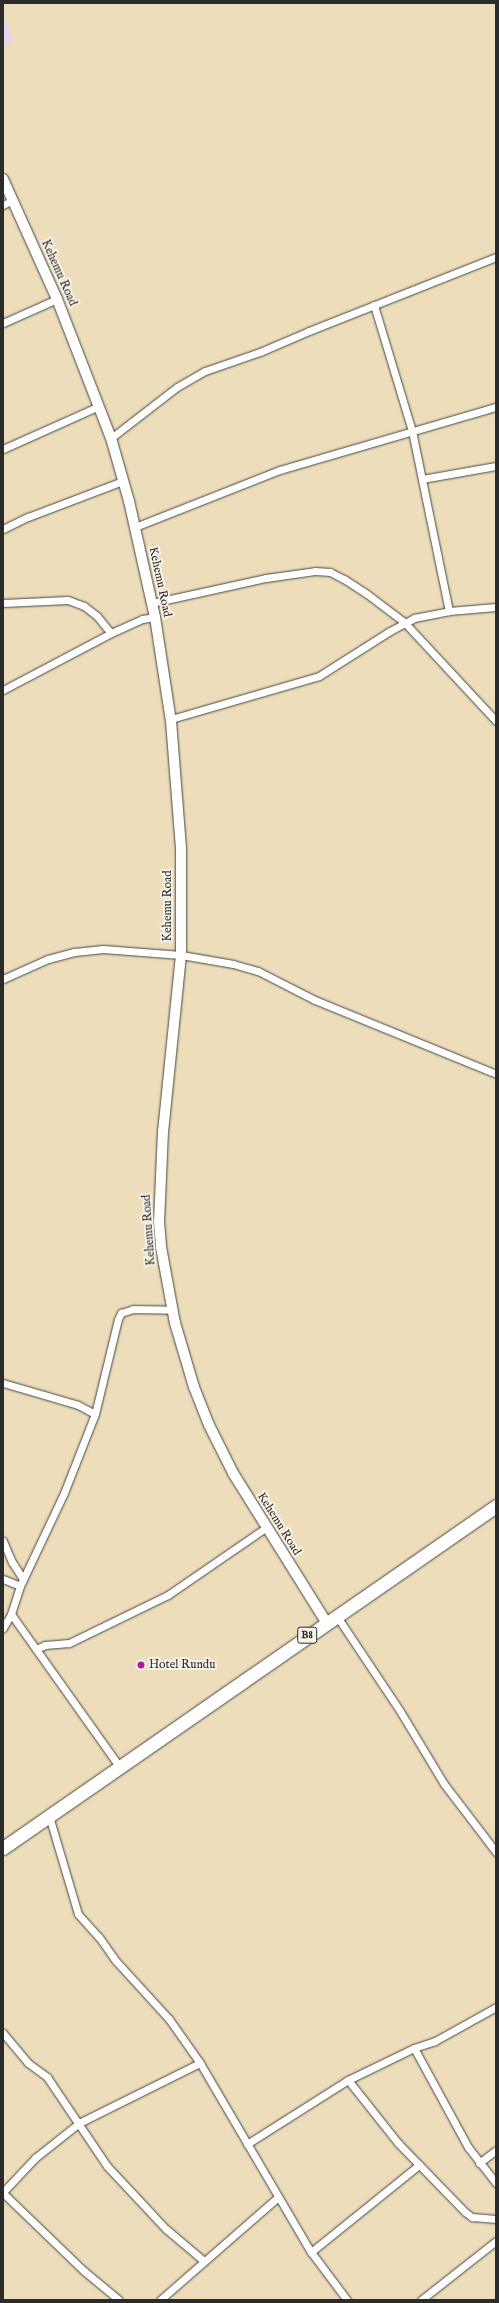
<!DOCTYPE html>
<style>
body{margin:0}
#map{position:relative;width:499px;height:2303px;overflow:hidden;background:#edddbb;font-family:"IM FELL English",serif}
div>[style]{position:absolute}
.built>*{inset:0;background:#e8d2ee}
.roads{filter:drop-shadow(0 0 1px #484641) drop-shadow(0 0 1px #484641)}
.street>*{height:7px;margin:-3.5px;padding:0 3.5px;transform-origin:3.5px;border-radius:3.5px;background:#fff}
.secondary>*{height:10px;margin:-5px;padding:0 5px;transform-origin:5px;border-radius:5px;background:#fff}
.highway>*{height:13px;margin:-6.5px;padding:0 6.5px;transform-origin:6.5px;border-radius:6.5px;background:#fff}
.dots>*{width:11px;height:11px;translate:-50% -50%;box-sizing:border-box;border:2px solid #f7f3e8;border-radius:50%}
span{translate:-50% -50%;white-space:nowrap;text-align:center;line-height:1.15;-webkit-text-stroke:4px #f7f3e8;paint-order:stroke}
.shield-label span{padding:1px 3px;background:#f7f3e8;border:1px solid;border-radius:3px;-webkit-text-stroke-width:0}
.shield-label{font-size:11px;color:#2b2b2b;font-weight:700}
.street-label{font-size:12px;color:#2b2b2b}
.poi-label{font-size:12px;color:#2b2b2b}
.left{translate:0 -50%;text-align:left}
.frame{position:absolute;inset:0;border:4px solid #2b2b2b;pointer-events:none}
</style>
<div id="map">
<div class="built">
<div style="clip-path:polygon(3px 14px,14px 42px,3px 47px)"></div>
</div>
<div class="roads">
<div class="street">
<div style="left:3px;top:205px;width:11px;rotate:-27deg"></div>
<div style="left:374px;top:305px;width:132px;rotate:73.2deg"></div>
<div style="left:412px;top:431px;width:184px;rotate:78.4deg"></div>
<div style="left:3px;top:323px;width:59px;rotate:-24deg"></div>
<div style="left:111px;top:438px;width:83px;rotate:-37.7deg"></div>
<div style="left:177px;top:387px;width:32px;rotate:-30deg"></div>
<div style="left:205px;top:371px;width:58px;rotate:-19.1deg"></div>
<div style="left:260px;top:352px;width:53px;rotate:-23.2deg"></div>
<div style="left:309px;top:331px;width:201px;rotate:-21.6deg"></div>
<div style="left:3px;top:449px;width:105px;rotate:-24.1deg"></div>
<div style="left:422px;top:479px;width:75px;rotate:-10deg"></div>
<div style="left:135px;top:527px;width:156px;rotate:-21.5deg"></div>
<div style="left:280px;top:470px;width:225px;rotate:-16.3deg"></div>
<div style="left:3px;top:529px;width:28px;rotate:-26deg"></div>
<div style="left:28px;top:517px;width:102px;rotate:-20.8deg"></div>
<div style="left:3px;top:603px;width:65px;rotate:-2.6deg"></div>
<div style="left:68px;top:600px;width:17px;rotate:21deg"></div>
<div style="left:84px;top:606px;width:16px;rotate:38deg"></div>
<div style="left:97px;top:616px;width:22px;rotate:51deg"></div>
<div style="left:152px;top:603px;width:117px;rotate:-12.4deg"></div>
<div style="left:266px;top:578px;width:49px;rotate:-8.1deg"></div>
<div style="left:315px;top:571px;width:15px;rotate:4deg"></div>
<div style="left:330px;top:572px;width:16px;rotate:27deg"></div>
<div style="left:344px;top:579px;width:27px;rotate:33deg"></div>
<div style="left:367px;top:594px;width:46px;rotate:37.1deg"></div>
<div style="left:404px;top:622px;width:135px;rotate:47.1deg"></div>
<div style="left:3px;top:690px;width:122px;rotate:-27.8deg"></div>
<div style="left:111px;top:633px;width:34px;rotate:-24deg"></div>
<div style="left:142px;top:619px;width:13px;rotate:-9deg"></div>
<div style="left:171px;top:719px;width:154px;rotate:-16.2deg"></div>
<div style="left:319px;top:676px;width:84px;rotate:-32.4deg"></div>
<div style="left:390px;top:631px;width:27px;rotate:-28deg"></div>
<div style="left:414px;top:618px;width:36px;rotate:-11deg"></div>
<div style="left:449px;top:611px;width:47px;rotate:-4.9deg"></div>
<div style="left:3px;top:979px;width:49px;rotate:-24deg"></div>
<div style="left:48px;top:959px;width:28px;rotate:-15deg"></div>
<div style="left:75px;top:952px;width:28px;rotate:-6deg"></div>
<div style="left:103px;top:949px;width:78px;rotate:4.4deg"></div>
<div style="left:181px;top:955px;width:53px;rotate:9.8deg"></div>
<div style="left:233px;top:964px;width:26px;rotate:16deg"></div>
<div style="left:258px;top:971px;width:64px;rotate:27deg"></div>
<div style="left:315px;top:1000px;width:196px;rotate:22.2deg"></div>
<div style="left:3px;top:1383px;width:78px;rotate:16.3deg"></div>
<div style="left:78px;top:1405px;width:19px;rotate:28deg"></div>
<div style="left:3px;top:1541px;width:23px;rotate:67deg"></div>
<div style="left:12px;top:1562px;width:20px;rotate:57deg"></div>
<div style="left:3px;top:1579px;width:18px;rotate:22deg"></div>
<div style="left:11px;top:1614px;width:186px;rotate:54.6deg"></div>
<div style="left:336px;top:1615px;width:115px;rotate:56.3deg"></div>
<div style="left:400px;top:1711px;width:85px;rotate:58.9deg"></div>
<div style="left:444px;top:1784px;width:86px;rotate:52.6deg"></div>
<div style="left:3px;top:1628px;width:16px;rotate:-60deg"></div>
<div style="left:11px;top:1614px;width:29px;rotate:-72deg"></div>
<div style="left:20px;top:1586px;width:103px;rotate:-64.7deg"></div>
<div style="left:64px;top:1493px;width:85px;rotate:-68.6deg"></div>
<div style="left:95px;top:1414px;width:98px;rotate:-76.4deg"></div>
<div style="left:118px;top:1319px;width:7px;rotate:-63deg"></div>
<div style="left:121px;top:1313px;width:13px;rotate:-18deg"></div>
<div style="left:133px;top:1309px;width:39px;rotate:1deg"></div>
<div style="left:36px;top:1649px;width:10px;rotate:-24deg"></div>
<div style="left:45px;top:1645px;width:24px;rotate:-5deg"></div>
<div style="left:69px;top:1643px;width:110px;rotate:-25.9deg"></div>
<div style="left:168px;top:1595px;width:118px;rotate:-34.6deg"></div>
<div style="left:49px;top:1816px;width:102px;rotate:73.5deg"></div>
<div style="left:78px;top:1914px;width:31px;rotate:48deg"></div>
<div style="left:99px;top:1937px;width:29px;rotate:55deg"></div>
<div style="left:116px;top:1961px;width:79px;rotate:47.6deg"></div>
<div style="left:169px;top:2019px;width:54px;rotate:54.8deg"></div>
<div style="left:200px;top:2063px;width:219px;rotate:59.6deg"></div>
<div style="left:311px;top:2252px;width:60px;rotate:53.1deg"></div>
<div style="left:3px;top:2033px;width:39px;rotate:50deg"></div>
<div style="left:28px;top:2063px;width:24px;rotate:36deg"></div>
<div style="left:47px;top:2077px;width:107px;rotate:56deg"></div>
<div style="left:107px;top:2166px;width:86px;rotate:46.9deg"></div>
<div style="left:166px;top:2229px;width:50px;rotate:40.1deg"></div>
<div style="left:414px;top:2048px;width:113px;rotate:61.4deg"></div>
<div style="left:468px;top:2147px;width:46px;rotate:52.1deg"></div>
<div style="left:348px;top:2080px;width:80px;rotate:51.6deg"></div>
<div style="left:398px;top:2143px;width:96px;rotate:45.8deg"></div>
<div style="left:465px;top:2212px;width:9px;rotate:36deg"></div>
<div style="left:472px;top:2217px;width:24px;rotate:5deg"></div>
<div style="left:247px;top:2144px;width:120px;rotate:-32.4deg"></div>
<div style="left:348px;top:2080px;width:73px;rotate:-25.9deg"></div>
<div style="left:414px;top:2048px;width:22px;rotate:-18deg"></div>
<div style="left:435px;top:2041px;width:70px;rotate:-29.1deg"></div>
<div style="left:479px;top:2163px;width:21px;rotate:-37deg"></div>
<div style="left:3px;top:2192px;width:47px;rotate:-46.7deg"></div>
<div style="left:35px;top:2158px;width:56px;rotate:-38.5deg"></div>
<div style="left:79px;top:2123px;width:135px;rotate:-26.4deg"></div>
<div style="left:3px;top:2193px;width:112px;rotate:43.9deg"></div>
<div style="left:84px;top:2271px;width:45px;rotate:39.6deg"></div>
<div style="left:311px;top:2252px;width:139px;rotate:-38.9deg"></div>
<div style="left:160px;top:2300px;width:157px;rotate:-41.1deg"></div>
<div style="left:421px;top:2300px;width:95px;rotate:-38.2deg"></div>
</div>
<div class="secondary">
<div style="left:3px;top:179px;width:132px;rotate:65.8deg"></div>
<div style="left:57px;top:299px;width:149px;rotate:68.8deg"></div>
<div style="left:111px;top:438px;width:66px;rotate:74.1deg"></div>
<div style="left:129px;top:501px;width:119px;rotate:77.4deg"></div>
<div style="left:155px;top:617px;width:105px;rotate:81.3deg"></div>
<div style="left:171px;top:721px;width:128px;rotate:85.5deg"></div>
<div style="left:181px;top:849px;width:106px;rotate:90deg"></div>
<div style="left:181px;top:955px;width:177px;rotate:95.8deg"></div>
<div style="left:163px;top:1131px;width:91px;rotate:92.5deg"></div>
<div style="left:159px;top:1222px;width:25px;rotate:85deg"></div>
<div style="left:161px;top:1247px;width:77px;rotate:79.6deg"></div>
<div style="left:175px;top:1323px;width:67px;rotate:73.5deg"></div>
<div style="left:194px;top:1387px;width:41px;rotate:68.5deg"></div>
<div style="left:209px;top:1425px;width:54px;rotate:63.4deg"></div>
<div style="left:233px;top:1473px;width:176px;rotate:58deg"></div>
</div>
<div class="highway">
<div style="left:3px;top:1848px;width:600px;rotate:-34.75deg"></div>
</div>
</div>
<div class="dots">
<div style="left:141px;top:1665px;background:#b5179e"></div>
</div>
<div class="shield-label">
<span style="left:307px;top:1635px">B8</span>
</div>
<div class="street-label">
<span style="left:59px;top:273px;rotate:66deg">Kehemu Road</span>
<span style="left:160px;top:582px;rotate:78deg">Kehemu Road</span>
<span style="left:168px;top:906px;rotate:-90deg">Kehemu Road</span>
<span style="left:149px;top:1230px;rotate:-94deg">Kehemu Road</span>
<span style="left:279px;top:1524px;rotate:58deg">Kehemu Road</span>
</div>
<div class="poi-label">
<span class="left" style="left:149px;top:1665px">Hotel Rundu</span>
</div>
<div class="frame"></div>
</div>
